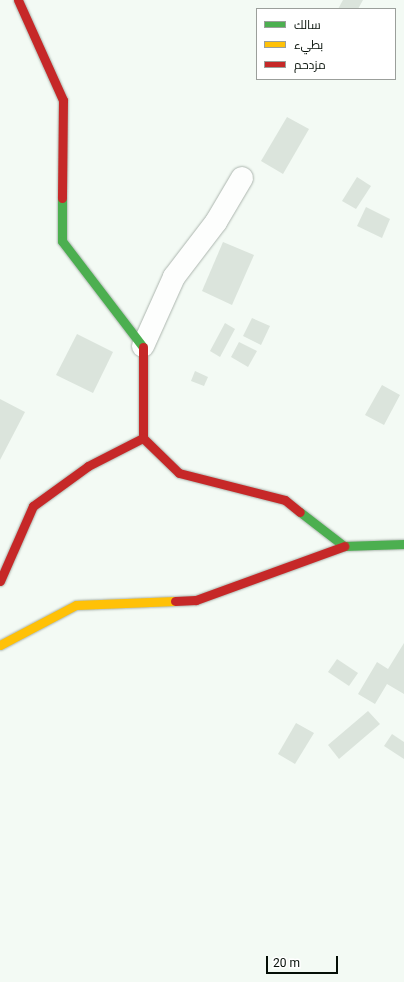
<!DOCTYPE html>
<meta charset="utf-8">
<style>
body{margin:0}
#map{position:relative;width:404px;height:982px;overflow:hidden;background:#f3faf4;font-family:Roboto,Cairo,sans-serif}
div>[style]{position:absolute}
.building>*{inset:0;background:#dbe4dc}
.roads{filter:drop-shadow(0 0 1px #acb5ae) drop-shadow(0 0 1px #acb5ae)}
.street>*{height:22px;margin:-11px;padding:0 11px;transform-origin:11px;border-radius:11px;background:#fdfefd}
.fast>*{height:9px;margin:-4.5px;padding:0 4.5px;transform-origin:4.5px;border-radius:4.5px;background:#4caf50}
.slow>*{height:9px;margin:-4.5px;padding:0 4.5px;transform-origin:4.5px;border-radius:4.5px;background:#ffc107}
.jam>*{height:9px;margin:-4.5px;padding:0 4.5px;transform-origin:4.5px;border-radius:4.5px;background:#c62828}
span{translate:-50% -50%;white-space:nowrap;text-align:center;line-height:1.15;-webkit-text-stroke:3.5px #fff;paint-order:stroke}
.legend{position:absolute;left:256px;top:8px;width:140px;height:72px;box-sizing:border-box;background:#fff;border:1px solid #9b9f9b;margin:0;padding:5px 7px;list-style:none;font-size:12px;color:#040e06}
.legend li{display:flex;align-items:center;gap:8px;height:20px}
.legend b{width:20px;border:1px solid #9b9f9b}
.scale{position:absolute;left:266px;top:956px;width:72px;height:18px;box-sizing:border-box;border:2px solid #040e06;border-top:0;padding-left:5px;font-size:12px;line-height:14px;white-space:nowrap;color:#040e06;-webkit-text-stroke:3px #fff;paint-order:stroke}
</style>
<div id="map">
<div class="building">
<div style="clip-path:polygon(343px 0,363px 0,358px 9px,338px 9px)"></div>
<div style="clip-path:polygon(287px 117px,309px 129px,283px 174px,261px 161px)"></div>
<div style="clip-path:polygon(357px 177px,371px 186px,356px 209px,342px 201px)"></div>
<div style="clip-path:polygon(366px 207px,390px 219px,382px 238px,357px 226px)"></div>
<div style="clip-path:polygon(223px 242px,254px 255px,232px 305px,202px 291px)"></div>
<div style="clip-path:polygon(252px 318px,270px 326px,261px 345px,243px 336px)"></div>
<div style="clip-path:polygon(225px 323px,235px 329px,220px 357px,210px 351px)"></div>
<div style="clip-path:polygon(77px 334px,113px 352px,93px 393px,56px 375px)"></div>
<div style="clip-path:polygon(239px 342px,257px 351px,248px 367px,231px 357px)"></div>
<div style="clip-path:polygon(195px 371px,208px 377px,204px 386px,191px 381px)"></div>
<div style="clip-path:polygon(382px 385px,400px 395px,384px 425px,365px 415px)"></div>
<div style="clip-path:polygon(0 399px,25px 412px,0 460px)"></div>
<div style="clip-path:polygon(404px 643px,404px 694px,387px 684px,375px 704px,358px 694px,377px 662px,388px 669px)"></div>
<div style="clip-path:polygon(337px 659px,358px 673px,349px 686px,328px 672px)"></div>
<div style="clip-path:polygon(368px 711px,380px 724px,339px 759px,328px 745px)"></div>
<div style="clip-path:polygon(296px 723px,314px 733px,295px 764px,278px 754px)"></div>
<div style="clip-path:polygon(392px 734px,404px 742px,404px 759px,384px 746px)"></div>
</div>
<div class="roads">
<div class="street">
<div style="left:143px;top:346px;width:76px;rotate:-65.8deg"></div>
<div style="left:174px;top:277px;width:69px;rotate:-52.6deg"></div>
<div style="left:216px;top:222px;width:51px;rotate:-59.4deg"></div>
</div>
<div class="fast">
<div style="left:62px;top:198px;width:43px;rotate:90deg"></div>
<div style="left:62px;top:241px;width:133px;rotate:52.6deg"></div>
<div style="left:300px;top:512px;width:56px;rotate:37.7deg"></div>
<div style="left:344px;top:546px;width:60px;rotate:-1.9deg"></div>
</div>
<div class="slow">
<div style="left:0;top:645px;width:86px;rotate:-27.8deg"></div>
<div style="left:76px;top:605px;width:99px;rotate:-2.3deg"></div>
</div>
<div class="jam">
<div style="left:18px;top:0;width:110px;rotate:65.8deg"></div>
<div style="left:63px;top:100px;width:98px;rotate:90.6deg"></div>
<div style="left:143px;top:347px;width:91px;rotate:90deg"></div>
<div style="left:143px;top:438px;width:50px;rotate:44.2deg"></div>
<div style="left:179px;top:473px;width:109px;rotate:14.3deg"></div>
<div style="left:285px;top:500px;width:19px;rotate:39deg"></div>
<div style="left:0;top:581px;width:82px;rotate:-66.3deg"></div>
<div style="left:33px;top:506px;width:68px;rotate:-36deg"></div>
<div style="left:88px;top:466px;width:62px;rotate:-27deg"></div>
<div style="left:175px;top:601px;width:21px;rotate:-3deg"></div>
<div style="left:196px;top:600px;width:158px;rotate:-20deg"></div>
</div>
</div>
<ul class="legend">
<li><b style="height:5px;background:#4caf50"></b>سالك</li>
<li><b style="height:5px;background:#ffc107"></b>بطيء</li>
<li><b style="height:5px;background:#c62828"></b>مزدحم</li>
</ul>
<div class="scale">20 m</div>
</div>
